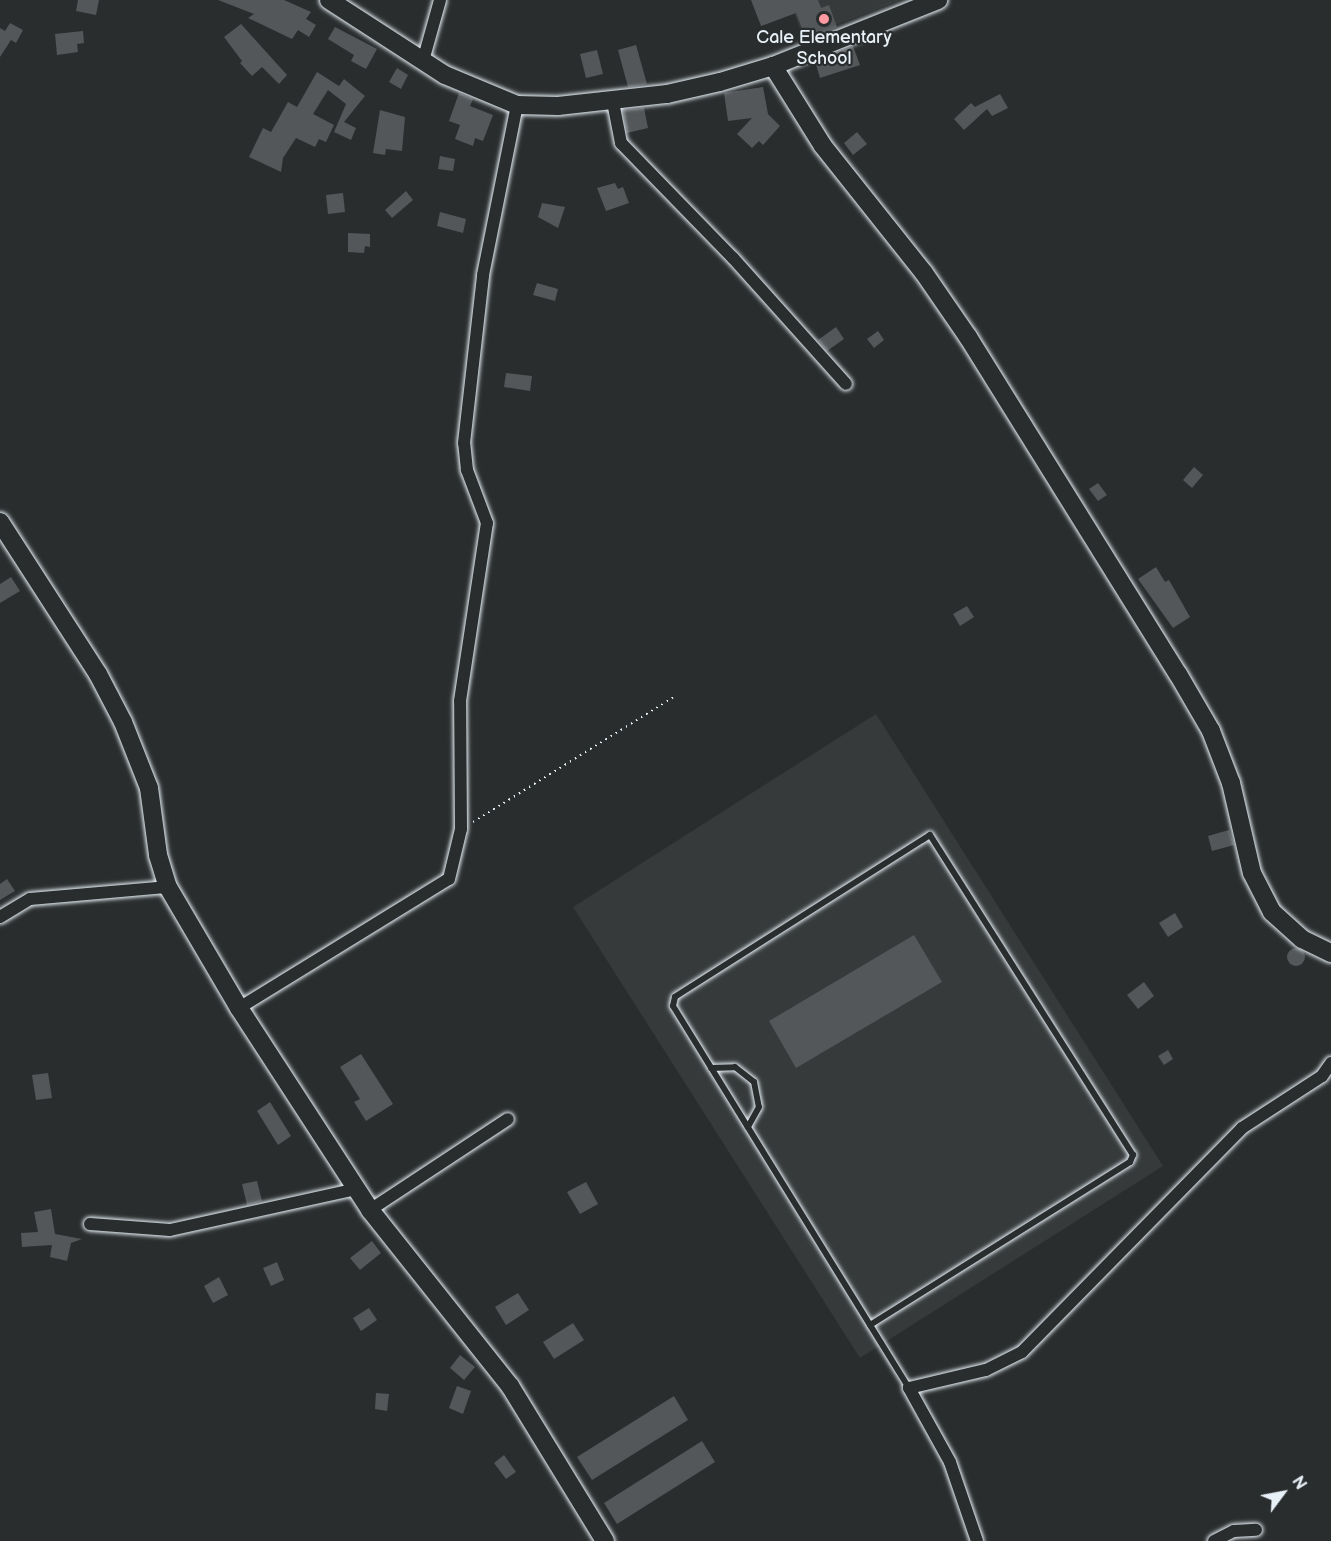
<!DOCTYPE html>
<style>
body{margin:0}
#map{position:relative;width:1331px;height:1541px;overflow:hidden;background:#2a2d2e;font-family:"Balsamiq Sans",sans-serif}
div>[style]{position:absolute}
.built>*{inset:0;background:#363a3b}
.building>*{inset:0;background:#535759}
.round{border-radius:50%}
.path>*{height:2px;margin-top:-1px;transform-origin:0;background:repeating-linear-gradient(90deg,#e8f1f8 0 1.5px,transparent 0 6px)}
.roads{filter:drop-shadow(0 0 2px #e8f1f8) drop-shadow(0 0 2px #e8f1f8)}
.lane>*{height:6px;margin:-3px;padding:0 3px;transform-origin:3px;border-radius:3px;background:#2a2d2e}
.street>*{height:12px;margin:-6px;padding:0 6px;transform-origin:6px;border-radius:6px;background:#2a2d2e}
.secondary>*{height:18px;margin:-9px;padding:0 9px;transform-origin:9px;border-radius:9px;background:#2a2d2e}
.dots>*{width:16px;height:16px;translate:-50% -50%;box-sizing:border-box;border:3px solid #2a2d2e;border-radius:50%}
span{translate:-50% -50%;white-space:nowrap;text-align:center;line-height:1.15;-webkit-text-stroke:4.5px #2a2d2e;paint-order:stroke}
.poi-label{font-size:18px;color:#e8f1f8}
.north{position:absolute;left:1253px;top:1463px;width:60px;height:60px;-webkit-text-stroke:4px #2a2d2e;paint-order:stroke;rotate:58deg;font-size:16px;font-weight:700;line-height:24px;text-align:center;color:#e8f1f8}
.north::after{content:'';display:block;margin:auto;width:21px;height:27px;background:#e8f1f8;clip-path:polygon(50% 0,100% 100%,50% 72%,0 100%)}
</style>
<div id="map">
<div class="built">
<div style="clip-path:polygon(789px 0,900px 0,803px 37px)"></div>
<div style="clip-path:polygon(876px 714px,1163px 1166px,860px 1358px,573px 907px)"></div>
</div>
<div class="building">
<div style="clip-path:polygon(78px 0,99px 0,96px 15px,76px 11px)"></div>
<div style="clip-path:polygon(218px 0,284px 0,311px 12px,306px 19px,316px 25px,309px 37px,298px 30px,292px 39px,248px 18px,254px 14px)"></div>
<div style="clip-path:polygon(751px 0,818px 0,821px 8px,829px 5px,837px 27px,806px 39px,796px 13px,761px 26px)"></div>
<div style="clip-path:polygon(10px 23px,23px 30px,16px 43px,11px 40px,0 57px,0 28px,5px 31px)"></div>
<div style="clip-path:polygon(241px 24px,287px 75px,279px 84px,262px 67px,252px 76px,240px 63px,242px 61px,224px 37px)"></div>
<div style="clip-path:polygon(335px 27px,377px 49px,366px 69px,351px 61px,354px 55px,328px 39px)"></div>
<div style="clip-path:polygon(83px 31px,84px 43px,77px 44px,78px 52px,57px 55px,55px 34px)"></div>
<div style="clip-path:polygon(636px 45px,647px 84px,628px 87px,618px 50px)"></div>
<div style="clip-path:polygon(853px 46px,860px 65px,820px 78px,815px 61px)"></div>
<div style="clip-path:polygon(597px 50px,603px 74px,586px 78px,580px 54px)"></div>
<div style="clip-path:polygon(397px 68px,408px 75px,401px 89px,389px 82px)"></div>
<div style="clip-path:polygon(317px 72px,339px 86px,344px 79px,365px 96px,344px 122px,356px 128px,351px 140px,334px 132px,346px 104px,328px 90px,313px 114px,334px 125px,326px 142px,319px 139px,315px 147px,296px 138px,283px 158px,281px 172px,249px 157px,263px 128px,271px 132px,288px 102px,297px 107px)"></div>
<div style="clip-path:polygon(763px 87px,768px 114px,780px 126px,763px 145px,759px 141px,752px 148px,737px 134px,752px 118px,728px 121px,724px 93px)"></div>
<div style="clip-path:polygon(459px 93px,473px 99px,470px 106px,493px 115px,483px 141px,475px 138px,473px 146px,455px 139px,460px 125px,449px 121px)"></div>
<div style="clip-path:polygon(1000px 94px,1008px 108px,992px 116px,987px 109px,964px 130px,954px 119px,971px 103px,975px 107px)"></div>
<div style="clip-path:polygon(644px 108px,648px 128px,627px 133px,623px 110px)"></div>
<div style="clip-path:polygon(380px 110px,405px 117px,402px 151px,386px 149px,385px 155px,373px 153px)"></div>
<div style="clip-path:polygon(857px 132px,867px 144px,853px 155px,844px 143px)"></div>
<div style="clip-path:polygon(440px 156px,455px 159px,453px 171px,438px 169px)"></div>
<div style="clip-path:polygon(615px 183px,618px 189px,623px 187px,629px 203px,606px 211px,597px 188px)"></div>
<div style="clip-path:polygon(406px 191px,413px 200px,392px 218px,385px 210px)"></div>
<div style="clip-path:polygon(343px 193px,345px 212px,328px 214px,326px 195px)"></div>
<div style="clip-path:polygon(542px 203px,565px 207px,558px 228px,538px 217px)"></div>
<div style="clip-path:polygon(440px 212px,466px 219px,463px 233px,437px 226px)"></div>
<div style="clip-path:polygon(348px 233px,370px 234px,370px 247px,365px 246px,364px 253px,348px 252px)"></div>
<div style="clip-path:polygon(537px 283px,558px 289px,555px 301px,533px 295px)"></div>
<div style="clip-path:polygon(836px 327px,844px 339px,827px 351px,818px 340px)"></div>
<div style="clip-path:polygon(878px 331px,884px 340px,874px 348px,867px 339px)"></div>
<div style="clip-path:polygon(506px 373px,532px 376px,530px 391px,504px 387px)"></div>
<div style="clip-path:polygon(1194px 467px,1203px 475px,1192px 488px,1183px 480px)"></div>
<div style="clip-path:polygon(1098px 483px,1107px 495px,1098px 501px,1089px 489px)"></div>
<div style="clip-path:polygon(1156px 567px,1165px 582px,1169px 580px,1190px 617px,1173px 628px,1138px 579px)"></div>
<div style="clip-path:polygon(11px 577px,20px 591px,0 603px,0 584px)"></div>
<div style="clip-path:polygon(967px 606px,974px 617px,960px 626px,953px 614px)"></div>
<div style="clip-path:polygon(1229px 830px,1234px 845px,1212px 851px,1208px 836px)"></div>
<div style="clip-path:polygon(7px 879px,15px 891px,0 900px,0 884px)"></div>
<div style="clip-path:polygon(1175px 913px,1183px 927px,1168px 937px,1159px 923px)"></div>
<div style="clip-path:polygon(914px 935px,942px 982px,796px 1068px,769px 1021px)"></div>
<div class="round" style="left:1287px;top:948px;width:18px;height:18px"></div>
<div style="clip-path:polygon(1144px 982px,1154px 996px,1138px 1009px,1127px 995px)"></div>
<div style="clip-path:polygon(1168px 1050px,1173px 1059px,1164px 1065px,1158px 1056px)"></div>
<div style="clip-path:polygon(361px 1054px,393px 1104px,366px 1121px,354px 1102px,360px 1099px,340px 1067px)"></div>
<div style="clip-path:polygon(48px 1073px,52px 1098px,36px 1100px,32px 1075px)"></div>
<div style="clip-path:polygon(270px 1102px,291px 1136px,278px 1145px,257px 1111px)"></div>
<div style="clip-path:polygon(257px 1181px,262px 1201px,247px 1205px,242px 1184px)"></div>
<div style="clip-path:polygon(586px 1182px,598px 1204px,580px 1214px,567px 1192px)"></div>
<div style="clip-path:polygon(51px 1209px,55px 1234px,82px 1239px,71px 1243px,67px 1261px,50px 1257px,52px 1245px,22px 1247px,21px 1233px,38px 1232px,34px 1212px)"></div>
<div style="clip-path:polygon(372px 1241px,381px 1253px,360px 1270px,350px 1258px)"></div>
<div style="clip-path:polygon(277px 1262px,284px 1280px,271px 1286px,263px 1268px)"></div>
<div style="clip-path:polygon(219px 1277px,228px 1295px,213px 1303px,204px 1286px)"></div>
<div style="clip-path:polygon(518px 1293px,529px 1310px,506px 1325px,495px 1307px)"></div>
<div style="clip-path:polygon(369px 1308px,377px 1320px,361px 1331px,353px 1318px)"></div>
<div style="clip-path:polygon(573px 1323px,584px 1340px,554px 1359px,543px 1342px)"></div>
<div style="clip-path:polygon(460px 1355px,475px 1367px,464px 1380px,450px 1368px)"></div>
<div style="clip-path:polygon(457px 1386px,471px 1391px,463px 1414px,449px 1408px)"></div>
<div style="clip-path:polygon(376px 1393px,389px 1394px,387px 1411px,375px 1409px)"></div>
<div style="clip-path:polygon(674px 1396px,688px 1420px,592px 1480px,577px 1457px)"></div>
<div style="clip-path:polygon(702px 1441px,715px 1462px,617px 1524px,604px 1503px)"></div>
<div style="clip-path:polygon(504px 1455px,516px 1472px,506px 1479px,494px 1463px)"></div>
</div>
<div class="path">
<div style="left:473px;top:822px;width:237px;rotate:-31.9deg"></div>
</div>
<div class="roads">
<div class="lane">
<div style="left:711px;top:1068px;width:24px;rotate:-2deg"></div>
<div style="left:735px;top:1067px;width:24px;rotate:38deg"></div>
<div style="left:754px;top:1082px;width:25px;rotate:79deg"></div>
<div style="left:759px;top:1107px;width:23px;rotate:119deg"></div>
<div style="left:870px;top:1325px;width:307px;rotate:-32.1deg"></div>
<div style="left:1130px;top:1162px;width:8px;rotate:-67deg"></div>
<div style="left:1133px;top:1155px;width:379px;rotate:-122.4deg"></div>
<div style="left:930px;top:835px;width:302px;rotate:147.6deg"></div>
<div style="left:675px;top:997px;width:9px;rotate:103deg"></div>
<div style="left:673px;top:1006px;width:449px;rotate:58.3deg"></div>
</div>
<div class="street">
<div style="left:423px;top:61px;width:63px;rotate:-74.4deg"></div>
<div style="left:613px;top:102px;width:42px;rotate:79deg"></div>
<div style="left:621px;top:143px;width:161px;rotate:45.8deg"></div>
<div style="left:733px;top:258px;width:169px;rotate:48.1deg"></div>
<div style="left:0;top:917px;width:35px;rotate:-31deg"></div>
<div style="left:30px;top:899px;width:139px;rotate:-5deg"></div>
<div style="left:239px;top:1008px;width:246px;rotate:-31.6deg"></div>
<div style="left:449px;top:879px;width:51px;rotate:-76.5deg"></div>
<div style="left:461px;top:829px;width:128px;rotate:-90.4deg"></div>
<div style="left:460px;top:701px;width:180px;rotate:-81.4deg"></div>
<div style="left:487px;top:523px;width:57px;rotate:-110.7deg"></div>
<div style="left:467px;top:470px;width:27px;rotate:-96deg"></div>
<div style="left:464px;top:443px;width:169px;rotate:-83.5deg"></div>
<div style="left:483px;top:275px;width:173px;rotate:-78.7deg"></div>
<div style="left:370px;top:1210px;width:165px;rotate:-33.4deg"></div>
<div style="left:90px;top:1224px;width:80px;rotate:4.3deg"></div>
<div style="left:170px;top:1230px;width:191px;rotate:-12.4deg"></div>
<div style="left:977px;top:1541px;width:83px;rotate:-108.9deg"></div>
<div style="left:950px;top:1462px;width:85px;rotate:-119deg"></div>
<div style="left:909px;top:1388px;width:79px;rotate:-13.2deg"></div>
<div style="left:986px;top:1370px;width:40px;rotate:-26.6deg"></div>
<div style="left:1022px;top:1352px;width:314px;rotate:-45.5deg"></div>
<div style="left:1242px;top:1128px;width:95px;rotate:-33deg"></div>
<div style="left:1322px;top:1076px;width:16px;rotate:-55deg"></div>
<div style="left:1214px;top:1541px;width:22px;rotate:-27deg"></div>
<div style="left:1234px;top:1531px;width:22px;rotate:-3deg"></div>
</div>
<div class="secondary">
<div style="left:329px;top:0;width:138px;rotate:32.9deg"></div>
<div style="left:445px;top:75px;width:78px;rotate:22.6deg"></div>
<div style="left:517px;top:105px;width:41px;rotate:1.4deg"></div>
<div style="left:558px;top:106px;width:110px;rotate:-6.3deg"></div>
<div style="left:667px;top:94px;width:54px;rotate:-12.8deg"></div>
<div style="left:720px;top:82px;width:55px;rotate:-16.8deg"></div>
<div style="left:773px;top:66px;width:178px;rotate:-21.8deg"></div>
<div style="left:773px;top:66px;width:94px;rotate:58deg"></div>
<div style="left:823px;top:146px;width:162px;rotate:51.5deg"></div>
<div style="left:924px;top:273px;width:78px;rotate:55.5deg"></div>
<div style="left:968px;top:337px;width:397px;rotate:58.1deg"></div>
<div style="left:1178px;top:674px;width:66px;rotate:59.9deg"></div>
<div style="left:1211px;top:731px;width:56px;rotate:69deg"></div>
<div style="left:1231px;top:783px;width:92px;rotate:76.9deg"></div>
<div style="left:1252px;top:873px;width:44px;rotate:62.9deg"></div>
<div style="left:1272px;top:912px;width:40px;rotate:42deg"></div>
<div style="left:1302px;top:939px;width:32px;rotate:26deg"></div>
<div style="left:0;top:522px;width:181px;rotate:57.2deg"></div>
<div style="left:98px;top:674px;width:54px;rotate:62.5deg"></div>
<div style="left:123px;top:722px;width:71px;rotate:68.5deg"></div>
<div style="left:149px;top:788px;width:68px;rotate:82.3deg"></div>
<div style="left:158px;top:855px;width:34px;rotate:73deg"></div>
<div style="left:168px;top:887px;width:140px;rotate:59.6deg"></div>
<div style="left:239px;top:1008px;width:241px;rotate:57deg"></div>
<div style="left:370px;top:1210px;width:225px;rotate:51.5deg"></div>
<div style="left:510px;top:1386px;width:182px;rotate:58.5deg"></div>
</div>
</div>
<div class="dots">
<div style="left:824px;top:19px;background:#ff9aa2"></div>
</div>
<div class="poi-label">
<span style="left:824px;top:49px">Cale Elementary<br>School</span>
</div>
<div class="north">N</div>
</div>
